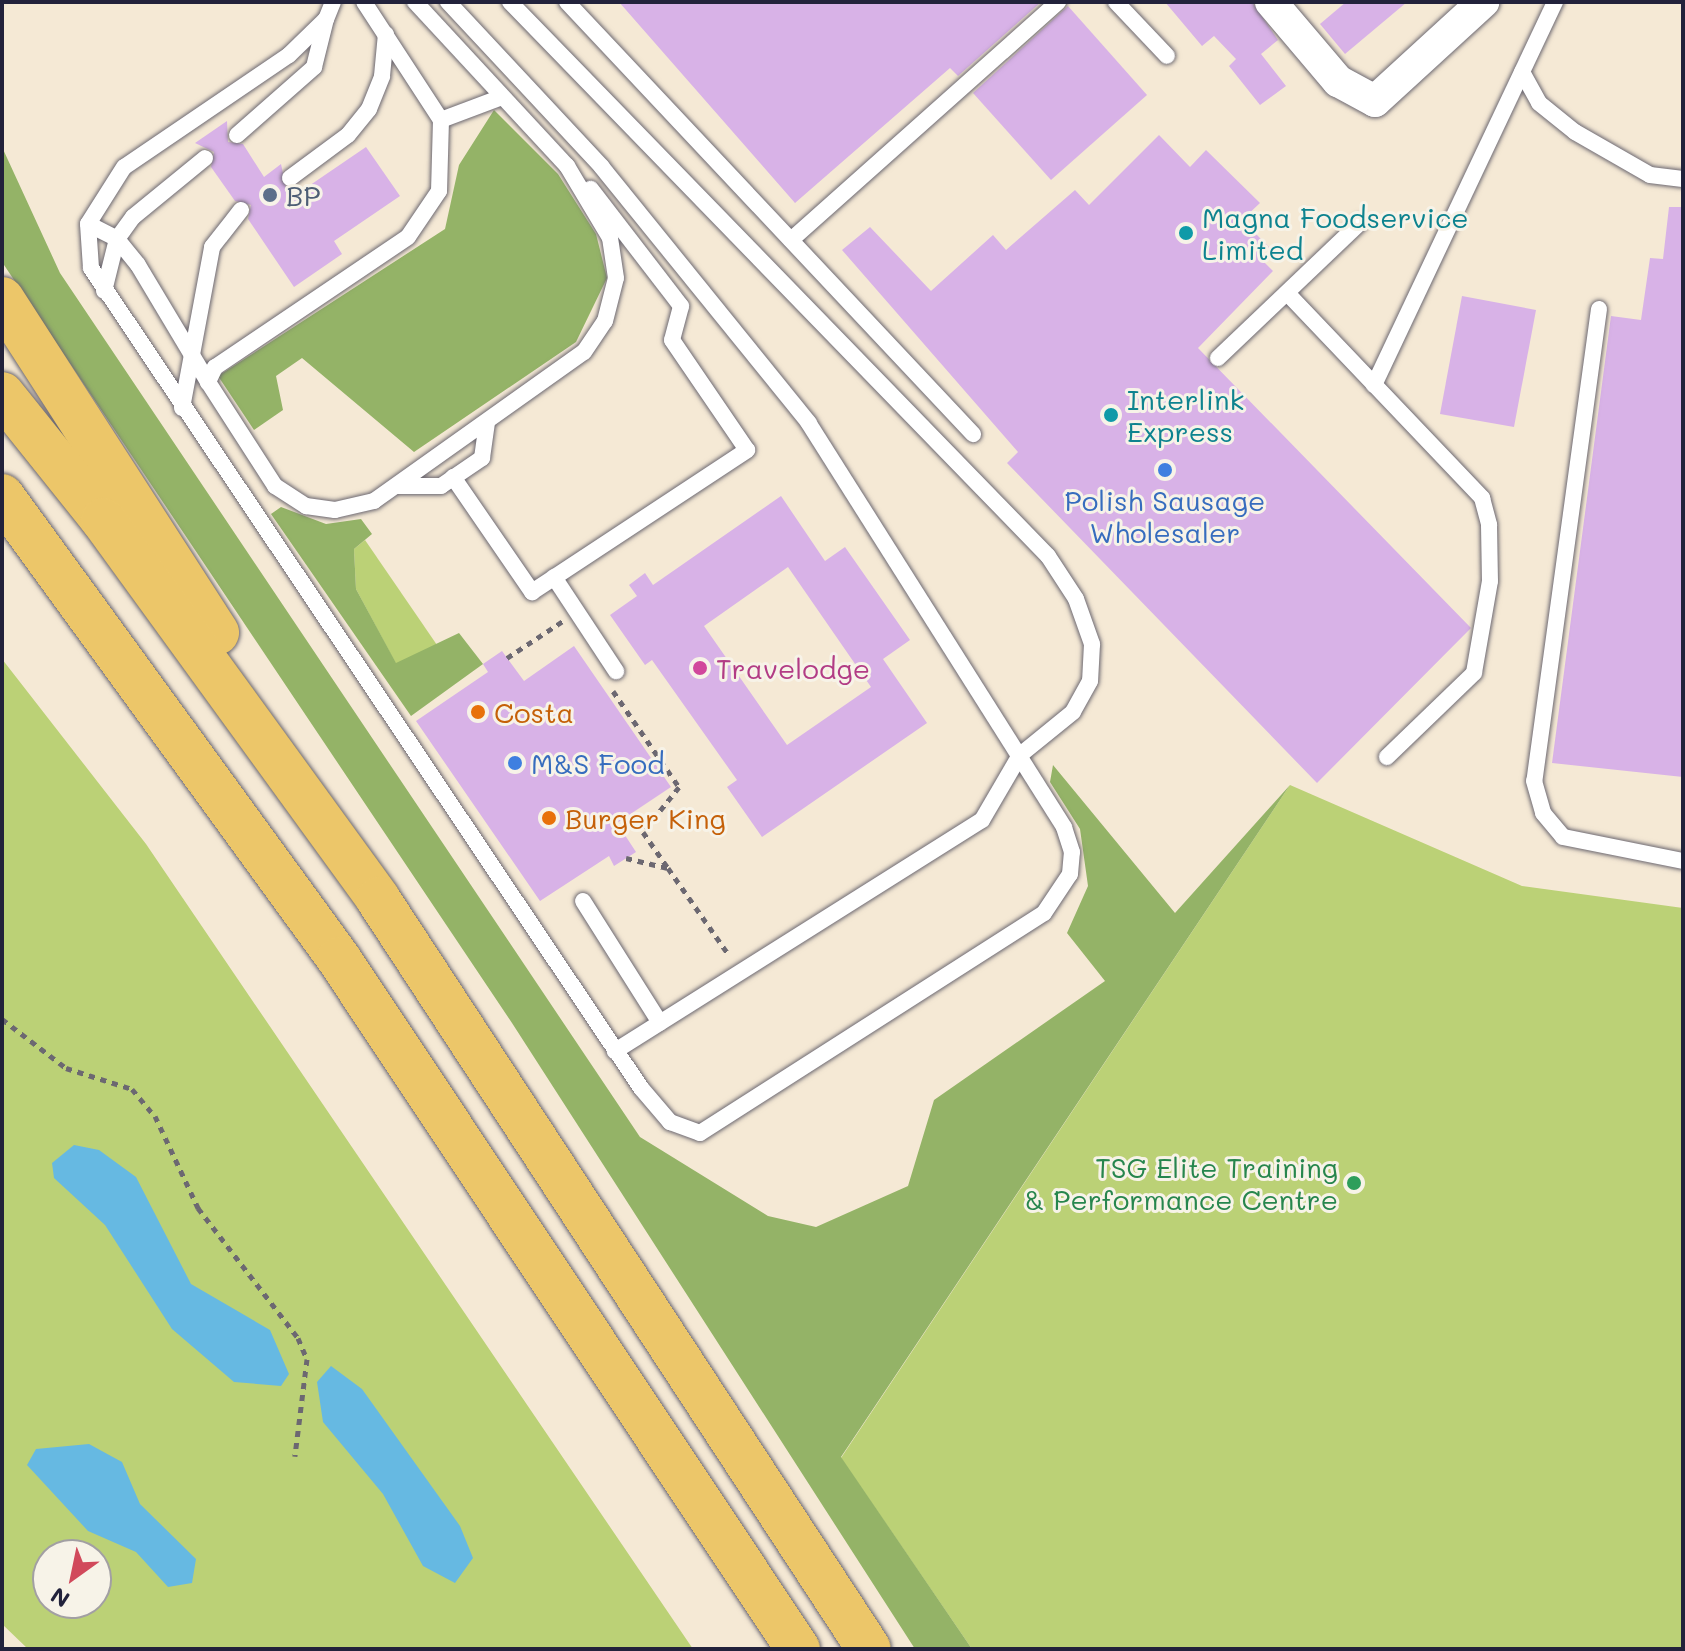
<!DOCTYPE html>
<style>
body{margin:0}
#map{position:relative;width:1685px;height:1651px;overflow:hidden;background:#f5e9d5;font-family:Mali,sans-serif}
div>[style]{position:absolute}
.green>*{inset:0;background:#bbd176}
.forest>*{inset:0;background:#94b367}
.water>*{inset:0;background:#66b9e2}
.building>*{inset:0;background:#d8b2e7}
.path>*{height:5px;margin-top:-2.5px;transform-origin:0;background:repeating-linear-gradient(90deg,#6c6871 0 6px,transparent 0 12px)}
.roads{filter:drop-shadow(0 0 2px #6c6871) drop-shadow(0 0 2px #6c6871)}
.lane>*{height:16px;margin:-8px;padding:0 8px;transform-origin:8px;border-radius:8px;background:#fff}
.street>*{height:32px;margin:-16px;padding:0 16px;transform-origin:16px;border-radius:16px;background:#fff}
.highway>*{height:44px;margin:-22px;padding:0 22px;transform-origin:22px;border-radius:22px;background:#ecc669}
.dots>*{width:22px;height:22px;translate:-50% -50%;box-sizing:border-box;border:4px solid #f7f3e8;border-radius:50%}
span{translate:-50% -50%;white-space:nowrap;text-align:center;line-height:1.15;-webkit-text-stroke:6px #f7f3e8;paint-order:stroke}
.service-label{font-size:28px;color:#4e5e75}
.left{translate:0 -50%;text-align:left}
.culture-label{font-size:28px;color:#0d838f}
.shop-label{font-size:28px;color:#366cbe}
.hotel-label{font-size:28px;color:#b23c85}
.food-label{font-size:28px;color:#c56008}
.leisure-label{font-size:28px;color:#27864d}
.right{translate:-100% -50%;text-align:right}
.frame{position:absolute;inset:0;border:4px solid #22223b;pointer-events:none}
.north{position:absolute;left:32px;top:1539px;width:80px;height:80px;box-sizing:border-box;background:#f7f3e8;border:2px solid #a29fa3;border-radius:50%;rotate:213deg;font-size:22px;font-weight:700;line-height:32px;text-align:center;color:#22223b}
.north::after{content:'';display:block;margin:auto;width:28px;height:36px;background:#d1495b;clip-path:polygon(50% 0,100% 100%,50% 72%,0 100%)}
</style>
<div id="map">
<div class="green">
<div style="clip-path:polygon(365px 540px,437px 645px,396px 664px,356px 589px,354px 549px)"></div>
<div style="clip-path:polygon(evenodd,2px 659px,146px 844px,693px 1649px,28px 1649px,2px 1624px,2px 659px,48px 1555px,96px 1555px,96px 1603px,48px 1603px,48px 1555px)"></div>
<div style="clip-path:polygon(1290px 785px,1522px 886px,1683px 908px,1683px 1649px,972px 1649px,841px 1458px)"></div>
</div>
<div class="forest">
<div style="clip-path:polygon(494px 110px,558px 174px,596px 234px,607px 278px,576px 342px,414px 452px,302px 358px,276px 376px,283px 410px,254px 430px,218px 376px,445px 229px,459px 165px)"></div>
<div style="clip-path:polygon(2px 147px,60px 273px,640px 1137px,768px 1216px,816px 1227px,908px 1186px,934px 1100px,1105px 981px,1067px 933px,1088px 886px,1080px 829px,1050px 782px,1053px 765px,1175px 913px,1290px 785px,841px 1457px,972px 1649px,915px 1649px,512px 1023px,2px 262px)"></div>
<div style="clip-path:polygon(281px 507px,326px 524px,361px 519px,372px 534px,354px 549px,356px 589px,396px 663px,459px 633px,483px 664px,411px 716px,271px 514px)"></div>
</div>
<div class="water">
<div style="clip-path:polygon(74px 1145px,99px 1150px,136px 1177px,191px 1284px,270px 1330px,289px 1374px,281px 1386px,234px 1382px,172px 1329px,105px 1225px,54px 1178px,52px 1163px)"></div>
<div style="clip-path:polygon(331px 1366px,362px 1389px,460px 1526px,473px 1558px,455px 1583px,423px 1566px,383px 1494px,323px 1422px,317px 1382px)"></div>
<div style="clip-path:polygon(89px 1444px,122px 1462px,140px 1504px,196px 1559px,192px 1583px,168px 1587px,136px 1552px,88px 1531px,27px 1465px,36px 1449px)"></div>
</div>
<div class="building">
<div style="clip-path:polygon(619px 2px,1041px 2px,958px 76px,950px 68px,795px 203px)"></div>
<div style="clip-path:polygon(1165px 2px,1252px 2px,1278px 40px,1261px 54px,1286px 86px,1260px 105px,1229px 66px,1236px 59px,1214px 36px,1202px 46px)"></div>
<div style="clip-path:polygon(1346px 2px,1407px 2px,1345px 54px,1320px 24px)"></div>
<div style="clip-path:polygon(1068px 6px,1147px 95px,1051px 180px,973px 93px)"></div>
<div style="clip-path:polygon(227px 121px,228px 142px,243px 144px,264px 177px,281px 164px,286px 188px,300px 192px,366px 147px,400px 196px,334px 241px,342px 254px,294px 287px,248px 219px,251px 205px,235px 201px,211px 167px,214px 152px,195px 143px)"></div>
<div style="clip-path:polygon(1159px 135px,1190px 167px,1206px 150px,1260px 203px,1242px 220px,1269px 247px,1259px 257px,1273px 271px,1198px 348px,1471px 628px,1317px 783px,1007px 463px,1018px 452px,842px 250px,870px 227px,931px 291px,993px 235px,1006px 250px,1075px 190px,1089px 205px)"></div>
<div style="clip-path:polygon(1669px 207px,1683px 207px,1683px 777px,1552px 763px,1611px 316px,1641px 320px,1650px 258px,1663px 259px)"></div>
<div style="clip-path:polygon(1462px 296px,1536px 310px,1514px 427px,1440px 414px)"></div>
<div style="clip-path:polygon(evenodd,781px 496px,825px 561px,845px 547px,910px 640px,883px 659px,927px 723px,762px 837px,727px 787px,737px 780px,652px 660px,645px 665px,610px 615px,637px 596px,629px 585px,645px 573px,653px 585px,781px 496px,788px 567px,871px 687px,787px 745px,704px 626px,788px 567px)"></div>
<div style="clip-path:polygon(574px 646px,671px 787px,617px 823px,636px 852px,614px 866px,609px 856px,540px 901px,416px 721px,488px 672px,483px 664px,502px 651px,524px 681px)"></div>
</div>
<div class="path">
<div style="left:507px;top:658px;width:67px;rotate:-33.5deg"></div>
<div style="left:613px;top:691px;width:116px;rotate:55.5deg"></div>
<div style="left:679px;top:787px;width:58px;rotate:128.7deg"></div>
<div style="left:643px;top:832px;width:44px;rotate:55.2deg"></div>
<div style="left:626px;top:858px;width:43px;rotate:13.4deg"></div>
<div style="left:668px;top:868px;width:106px;rotate:55deg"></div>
<div style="left:2px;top:1019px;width:81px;rotate:37.4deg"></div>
<div style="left:66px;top:1068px;width:69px;rotate:17.7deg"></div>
<div style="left:132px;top:1089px;width:35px;rotate:50deg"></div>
<div style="left:155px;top:1116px;width:102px;rotate:64.9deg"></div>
<div style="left:198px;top:1208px;width:164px;rotate:52.4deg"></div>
<div style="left:298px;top:1338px;width:23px;rotate:67deg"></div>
<div style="left:307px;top:1359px;width:98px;rotate:97.1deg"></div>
</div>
<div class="roads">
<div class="lane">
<div style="left:333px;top:2px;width:18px;rotate:112deg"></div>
<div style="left:326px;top:19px;width:52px;rotate:135.8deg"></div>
<div style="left:289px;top:55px;width:199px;rotate:145.8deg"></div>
<div style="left:124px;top:167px;width:67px;rotate:122.3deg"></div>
<div style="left:88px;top:224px;width:44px;rotate:86.1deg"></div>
<div style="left:91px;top:268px;width:987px;rotate:56.15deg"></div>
<div style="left:641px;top:1088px;width:45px;rotate:49.5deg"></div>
<div style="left:670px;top:1122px;width:32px;rotate:20deg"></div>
<div style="left:700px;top:1133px;width:408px;rotate:-32.6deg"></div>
<div style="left:1044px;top:913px;width:47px;rotate:-56.3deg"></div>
<div style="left:1070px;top:874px;width:22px;rotate:-85deg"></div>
<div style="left:1072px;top:852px;width:26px;rotate:-108deg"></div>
<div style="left:1064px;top:827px;width:478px;rotate:-122.3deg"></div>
<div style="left:809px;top:423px;width:329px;rotate:-129deg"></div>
<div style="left:602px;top:167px;width:226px;rotate:-133deg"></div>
<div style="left:364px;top:2px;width:141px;rotate:56.9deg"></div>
<div style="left:441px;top:120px;width:71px;rotate:91.6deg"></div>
<div style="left:439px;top:191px;width:55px;rotate:124deg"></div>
<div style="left:408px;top:237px;width:233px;rotate:146deg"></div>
<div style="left:215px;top:367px;width:17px;rotate:115deg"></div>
<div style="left:208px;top:382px;width:124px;rotate:57.2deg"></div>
<div style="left:275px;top:486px;width:37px;rotate:33deg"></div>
<div style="left:306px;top:506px;width:29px;rotate:8deg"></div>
<div style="left:335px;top:510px;width:40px;rotate:-13deg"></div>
<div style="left:374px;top:501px;width:257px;rotate:-35.4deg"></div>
<div style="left:584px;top:352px;width:37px;rotate:-56deg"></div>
<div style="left:605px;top:321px;width:44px;rotate:-75.7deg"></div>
<div style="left:616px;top:278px;width:40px;rotate:-98.5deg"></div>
<div style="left:610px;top:238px;width:84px;rotate:-120.8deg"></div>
<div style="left:567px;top:166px;width:224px;rotate:-132.8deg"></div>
<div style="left:510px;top:2px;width:772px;rotate:45.84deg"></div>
<div style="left:1048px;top:556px;width:51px;rotate:56.9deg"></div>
<div style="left:1076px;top:599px;width:48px;rotate:70.4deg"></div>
<div style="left:1092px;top:644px;width:37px;rotate:93deg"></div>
<div style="left:1090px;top:681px;width:35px;rotate:119deg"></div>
<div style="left:1073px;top:712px;width:68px;rotate:140.9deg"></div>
<div style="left:1020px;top:755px;width:75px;rotate:120.3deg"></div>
<div style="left:982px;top:820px;width:434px;rotate:147.8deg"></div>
<div style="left:567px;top:2px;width:593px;rotate:46.78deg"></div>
<div style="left:1116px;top:2px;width:74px;rotate:46.6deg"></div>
<div style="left:1522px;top:72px;width:35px;rotate:61deg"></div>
<div style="left:1539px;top:103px;width:46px;rotate:38.9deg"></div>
<div style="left:1575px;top:132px;width:86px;rotate:29.8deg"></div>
<div style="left:1650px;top:175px;width:33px;rotate:7deg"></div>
<div style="left:441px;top:120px;width:65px;rotate:-20.7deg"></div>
<div style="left:237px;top:135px;width:103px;rotate:-41.4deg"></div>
<div style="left:314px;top:67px;width:49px;rotate:-76deg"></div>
<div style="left:290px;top:178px;width:72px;rotate:-36.6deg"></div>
<div style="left:348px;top:135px;width:33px;rotate:-51deg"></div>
<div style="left:369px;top:109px;width:35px;rotate:-68deg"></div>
<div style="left:382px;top:76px;width:42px;rotate:-84.6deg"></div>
<div style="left:88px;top:224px;width:33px;rotate:27deg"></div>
<div style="left:117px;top:239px;width:33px;rotate:51deg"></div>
<div style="left:138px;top:265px;width:136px;rotate:59.1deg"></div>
<div style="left:791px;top:240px;width:358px;rotate:-41.7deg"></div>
<div style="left:104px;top:291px;width:54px;rotate:-76deg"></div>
<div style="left:117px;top:239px;width:27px;rotate:-54deg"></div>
<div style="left:133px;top:217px;width:93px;rotate:-39.3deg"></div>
<div style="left:1288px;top:294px;width:282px;rotate:46.4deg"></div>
<div style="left:1482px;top:498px;width:28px;rotate:75deg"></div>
<div style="left:1489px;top:525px;width:56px;rotate:89deg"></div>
<div style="left:1490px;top:581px;width:93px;rotate:99.9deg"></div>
<div style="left:1474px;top:673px;width:121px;rotate:136deg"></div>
<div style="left:1599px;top:309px;width:476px;rotate:97.8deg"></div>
<div style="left:1534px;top:781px;width:33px;rotate:74deg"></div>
<div style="left:1543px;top:813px;width:31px;rotate:50deg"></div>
<div style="left:1563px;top:837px;width:122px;rotate:11.3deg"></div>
<div style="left:1218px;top:358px;width:196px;rotate:-43.6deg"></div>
<div style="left:1374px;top:385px;width:424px;rotate:-64.7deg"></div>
<div style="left:182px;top:408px;width:164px;rotate:-79.4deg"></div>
<div style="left:212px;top:247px;width:47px;rotate:-51.9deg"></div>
<div style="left:453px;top:477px;width:140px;rotate:55.5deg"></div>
<div style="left:532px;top:592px;width:258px;rotate:-33.4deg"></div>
<div style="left:747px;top:450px;width:133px;rotate:-124.3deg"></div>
<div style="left:672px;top:340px;width:35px;rotate:-75deg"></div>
<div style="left:681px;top:306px;width:148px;rotate:-127.6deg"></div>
<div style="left:397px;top:486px;width:44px"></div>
<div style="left:441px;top:486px;width:50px;rotate:-34.3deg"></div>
<div style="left:482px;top:458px;width:36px;rotate:-82deg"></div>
<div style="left:554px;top:577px;width:113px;rotate:56.6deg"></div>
<div style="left:583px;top:901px;width:144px;rotate:57.7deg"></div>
</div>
<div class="street">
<div style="left:1271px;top:2px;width:104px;rotate:49.7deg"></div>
<div style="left:1338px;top:81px;width:42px;rotate:28.4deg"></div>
<div style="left:1375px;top:101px;width:147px;rotate:-42.5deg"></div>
</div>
<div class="highway">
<div style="left:2px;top:299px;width:397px;rotate:57.2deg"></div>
<div style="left:2px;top:394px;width:161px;rotate:51.3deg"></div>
<div style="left:103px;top:520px;width:468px;rotate:54deg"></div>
<div style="left:378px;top:899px;width:896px;rotate:56.79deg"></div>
<div style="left:2px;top:496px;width:573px;rotate:53.95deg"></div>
<div style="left:339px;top:959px;width:829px;rotate:56.37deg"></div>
</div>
</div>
<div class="dots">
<div style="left:270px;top:195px;background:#5c6f8a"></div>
<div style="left:1186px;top:233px;background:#0f9aa8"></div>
<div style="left:1111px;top:415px;background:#0f9aa8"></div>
<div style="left:1165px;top:470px;background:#3f7fe0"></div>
<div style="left:700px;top:668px;background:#d1479c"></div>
<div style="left:478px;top:712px;background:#e8710a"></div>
<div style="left:515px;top:763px;background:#3f7fe0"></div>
<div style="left:549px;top:818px;background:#e8710a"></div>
<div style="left:1354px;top:1183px;background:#2e9e5b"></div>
</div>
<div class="service-label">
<span class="left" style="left:286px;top:195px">BP</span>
</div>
<div class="culture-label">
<span class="left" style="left:1202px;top:233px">Magna Foodservice<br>Limited</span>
<span class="left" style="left:1127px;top:415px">Interlink<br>Express</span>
</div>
<div class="shop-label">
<span style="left:1165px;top:516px">Polish Sausage<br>Wholesaler</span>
<span class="left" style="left:531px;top:763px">M&amp;S Food</span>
</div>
<div class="hotel-label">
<span class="left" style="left:716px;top:668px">Travelodge</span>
</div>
<div class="food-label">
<span class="left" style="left:494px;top:712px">Costa</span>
<span class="left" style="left:565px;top:818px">Burger King</span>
</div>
<div class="leisure-label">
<span class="right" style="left:1338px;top:1183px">TSG Elite Training<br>&amp; Performance Centre</span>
</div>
<div class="frame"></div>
<div class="north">N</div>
</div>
